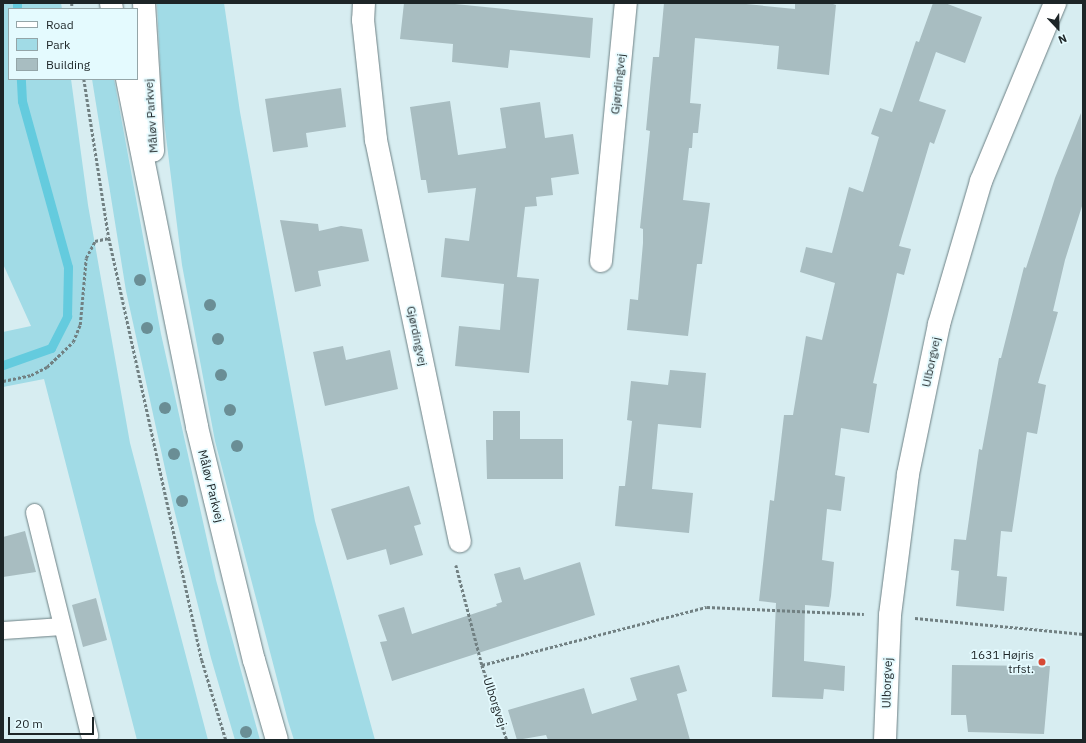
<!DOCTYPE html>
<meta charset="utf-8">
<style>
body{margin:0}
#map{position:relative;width:1086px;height:743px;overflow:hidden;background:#d7edf1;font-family:"IBM Plex Sans",sans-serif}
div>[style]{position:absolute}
.green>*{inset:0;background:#a1dbe6}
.stream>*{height:9px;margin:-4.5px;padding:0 4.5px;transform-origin:4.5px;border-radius:4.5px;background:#64cbde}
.building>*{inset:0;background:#a8bdc1}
.path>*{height:2.5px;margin-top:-1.25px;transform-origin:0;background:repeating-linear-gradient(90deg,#718082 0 3px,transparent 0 5px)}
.roads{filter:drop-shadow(0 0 1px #6d8084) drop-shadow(0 0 1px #6d8084)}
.service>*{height:17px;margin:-8.5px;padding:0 8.5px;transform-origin:8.5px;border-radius:8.5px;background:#fff}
.minor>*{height:22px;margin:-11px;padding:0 11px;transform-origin:11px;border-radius:11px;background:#fff}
.tertiary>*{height:22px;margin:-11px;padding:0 11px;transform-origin:11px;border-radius:11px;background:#fff}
.trees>*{width:12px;height:12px;margin:-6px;border-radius:50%;background:#6a8e95}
.dots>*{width:11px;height:11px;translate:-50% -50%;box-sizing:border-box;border:2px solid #e4fafe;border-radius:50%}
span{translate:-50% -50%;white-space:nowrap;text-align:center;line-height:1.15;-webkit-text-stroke:3.5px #e4fafe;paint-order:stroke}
.street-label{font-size:12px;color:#1d2527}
.poi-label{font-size:12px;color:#1d2527}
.right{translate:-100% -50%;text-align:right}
.frame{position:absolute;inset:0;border:4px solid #1d2527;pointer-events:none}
.legend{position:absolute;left:8px;top:8px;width:130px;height:72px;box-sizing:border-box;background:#e4fafe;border:1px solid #94a5a8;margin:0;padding:5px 7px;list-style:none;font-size:12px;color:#1d2527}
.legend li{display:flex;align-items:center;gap:8px;height:20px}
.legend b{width:20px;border:1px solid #94a5a8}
.north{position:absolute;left:1038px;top:8px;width:40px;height:40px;-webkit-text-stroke:3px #e4fafe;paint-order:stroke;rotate:158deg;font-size:11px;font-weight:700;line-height:16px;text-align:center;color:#1d2527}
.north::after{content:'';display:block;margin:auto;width:14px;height:18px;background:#1d2527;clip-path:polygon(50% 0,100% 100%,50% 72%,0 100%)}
.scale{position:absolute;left:8px;top:717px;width:86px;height:18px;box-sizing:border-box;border:2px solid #1d2527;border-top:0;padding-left:5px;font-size:12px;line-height:14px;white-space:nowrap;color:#1d2527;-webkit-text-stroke:3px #e4fafe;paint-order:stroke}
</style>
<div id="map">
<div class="green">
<div style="clip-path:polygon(3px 3px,61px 3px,62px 9px,9px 9px,9px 79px,71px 79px,88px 205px,130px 443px,208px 740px,137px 740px,44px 379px,3px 387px,3px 332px,31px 326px,3px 264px)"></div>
<div style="clip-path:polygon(157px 3px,224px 3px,240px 112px,315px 521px,375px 740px,294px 740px,288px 721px,215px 441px,182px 265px,162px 105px)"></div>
<div style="clip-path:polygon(92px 79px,114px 79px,161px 334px,216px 580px,260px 740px,235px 740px,211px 658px,173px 505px,126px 291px)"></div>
</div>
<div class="stream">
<div style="left:17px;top:3px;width:6px;rotate:90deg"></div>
<div style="left:3px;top:365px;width:51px;rotate:-19.5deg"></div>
<div style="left:51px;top:348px;width:36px;rotate:-63deg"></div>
<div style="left:67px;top:316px;width:49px;rotate:-88.8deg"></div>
<div style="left:68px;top:267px;width:172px;rotate:-105.5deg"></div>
<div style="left:22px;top:101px;width:22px;rotate:-93deg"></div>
</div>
<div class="building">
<div style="clip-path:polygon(404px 3px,445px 3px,593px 18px,590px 58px,510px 50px,508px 68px,452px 62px,453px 44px,400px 39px)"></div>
<div style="clip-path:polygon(664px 3px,736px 3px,795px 9px,795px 3px,830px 3px,836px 5px,829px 75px,777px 69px,779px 46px,695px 38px,690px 103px,701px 104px,698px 133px,693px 133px,692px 148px,689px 148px,683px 200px,710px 203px,702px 264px,697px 264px,688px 336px,627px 330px,630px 299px,638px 300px,643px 243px,643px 229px,640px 228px,650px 131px,646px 130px,653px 57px,659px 57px)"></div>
<div style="clip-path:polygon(933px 3px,945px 3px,982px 17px,965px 63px,936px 52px,919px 101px,946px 110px,934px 144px,930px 142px,899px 246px,911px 249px,904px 275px,897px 273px,873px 383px,877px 384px,869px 433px,841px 428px,835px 475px,845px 477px,841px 511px,827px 509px,822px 560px,834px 562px,831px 596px,829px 607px,805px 605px,804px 661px,845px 666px,844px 691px,824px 689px,823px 699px,772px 697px,776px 603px,759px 601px,770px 500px,774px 501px,784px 415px,793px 415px,806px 336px,822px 340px,835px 283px,800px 272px,806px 247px,832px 253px,849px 187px,863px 192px,879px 137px,871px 134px,880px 108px,892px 112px,916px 41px,919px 42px)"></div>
<div style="clip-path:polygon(341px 88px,346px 127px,306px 133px,308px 147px,273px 152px,265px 99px)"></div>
<div style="clip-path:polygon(450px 101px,458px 155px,506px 148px,500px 108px,540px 102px,545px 138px,573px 134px,579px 174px,551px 178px,553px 195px,536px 197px,537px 206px,525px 207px,517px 277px,539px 279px,529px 373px,455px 366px,459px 326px,500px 330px,504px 284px,441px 277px,445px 238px,469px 241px,476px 188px,428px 193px,426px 180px,421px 180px,410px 107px)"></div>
<div style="clip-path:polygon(1081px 113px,1083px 203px,1065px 260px,1053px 311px,1058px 312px,1038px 383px,1046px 385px,1037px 434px,1027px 432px,1012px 532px,1001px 531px,997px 576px,1007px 577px,1004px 611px,956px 606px,959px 571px,951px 570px,954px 539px,966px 540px,979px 449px,982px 450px,999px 358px,1001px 358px,1024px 267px,1026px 268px,1055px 178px)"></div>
<div style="clip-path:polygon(280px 220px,318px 224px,319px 231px,341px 226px,362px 229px,369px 261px,318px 271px,321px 286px,295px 292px)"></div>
<div style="clip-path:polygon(343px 346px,346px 360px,390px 350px,398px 389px,325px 406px,313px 352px)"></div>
<div style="clip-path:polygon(670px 370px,706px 373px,701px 428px,658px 424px,652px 489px,693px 493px,689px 533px,615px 526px,619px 486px,625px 486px,632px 421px,627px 420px,631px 381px,668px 385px)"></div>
<div style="clip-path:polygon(493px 411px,520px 411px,520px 439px,563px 439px,563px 479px,487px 479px,486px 440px,493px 440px)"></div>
<div style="clip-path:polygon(409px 486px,421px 524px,414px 526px,423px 555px,390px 565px,386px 549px,347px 560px,331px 509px)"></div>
<div style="clip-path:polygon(25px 531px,36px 572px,3px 577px,3px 537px)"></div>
<div style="clip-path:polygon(580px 562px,595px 615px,392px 681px,380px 642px,387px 641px,378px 615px,404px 607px,412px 634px,497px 606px,496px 604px,502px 602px,494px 574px,520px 567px,524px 580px)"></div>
<div style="clip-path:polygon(96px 598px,107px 640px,83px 647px,72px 605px)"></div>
<div style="clip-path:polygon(679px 665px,687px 691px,677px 694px,690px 740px,548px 740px,546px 735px,517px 740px,508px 710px,584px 688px,592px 714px,637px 700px,630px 678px)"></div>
<div style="clip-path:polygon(952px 665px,1050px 666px,1044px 734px,968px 732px,966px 715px,951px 715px)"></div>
</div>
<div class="path">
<div style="left:72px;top:3px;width:6px;rotate:90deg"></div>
<div style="left:84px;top:79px;width:161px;rotate:81.1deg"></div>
<div style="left:109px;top:238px;width:432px;rotate:77.6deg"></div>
<div style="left:202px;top:660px;width:84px;rotate:73.3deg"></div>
<div style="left:3px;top:381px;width:29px;rotate:-12deg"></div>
<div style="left:31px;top:375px;width:18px;rotate:-27deg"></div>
<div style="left:47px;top:367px;width:36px;rotate:-44deg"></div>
<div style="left:73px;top:342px;width:18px;rotate:-68deg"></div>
<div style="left:80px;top:325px;width:67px;rotate:-84.9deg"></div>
<div style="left:86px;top:258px;width:19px;rotate:-62deg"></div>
<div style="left:95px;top:241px;width:14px;rotate:-12deg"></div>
<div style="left:456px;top:565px;width:103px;rotate:75.4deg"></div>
<div style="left:482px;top:665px;width:79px;rotate:71.6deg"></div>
<div style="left:915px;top:618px;width:169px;rotate:5.4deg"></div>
<div style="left:482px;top:665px;width:232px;rotate:-14.5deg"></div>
<div style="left:707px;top:607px;width:157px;rotate:2.6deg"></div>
</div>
<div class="roads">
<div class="service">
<div style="left:34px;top:512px;width:230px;rotate:76.1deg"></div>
<div style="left:3px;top:630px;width:59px;rotate:-3.9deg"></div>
</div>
<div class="minor">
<div style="left:364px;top:3px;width:17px;rotate:93deg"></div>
<div style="left:363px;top:20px;width:121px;rotate:83.8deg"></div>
<div style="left:376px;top:140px;width:410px;rotate:78.2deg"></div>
<div style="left:601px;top:261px;width:259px;rotate:-84.5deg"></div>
<div style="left:885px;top:740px;width:125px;rotate:-87.7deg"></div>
<div style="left:890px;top:615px;width:142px;rotate:-82.7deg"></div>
<div style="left:908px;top:474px;width:153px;rotate:-78.3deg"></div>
<div style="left:939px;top:324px;width:149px;rotate:-73.6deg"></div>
<div style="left:981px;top:181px;width:193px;rotate:-67.4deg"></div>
</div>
<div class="tertiary">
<div style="left:111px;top:3px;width:6px;rotate:81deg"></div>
<div style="left:144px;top:3px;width:148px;rotate:86.5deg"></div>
<div style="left:127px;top:79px;width:355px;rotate:78.6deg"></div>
<div style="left:197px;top:427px;width:240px;rotate:76.3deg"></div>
<div style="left:254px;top:660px;width:83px;rotate:74deg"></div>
</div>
</div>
<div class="trees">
<div style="left:140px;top:280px"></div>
<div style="left:210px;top:305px"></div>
<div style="left:147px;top:328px"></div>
<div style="left:218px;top:339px"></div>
<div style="left:221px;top:375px"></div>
<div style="left:165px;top:408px"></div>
<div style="left:230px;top:410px"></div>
<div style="left:237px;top:446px"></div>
<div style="left:174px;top:454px"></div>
<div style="left:182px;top:501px"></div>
<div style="left:246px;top:732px"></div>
</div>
<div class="dots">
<div style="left:1042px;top:662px;background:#d64935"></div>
</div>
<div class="street-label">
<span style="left:618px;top:84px;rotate:-84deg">Gjørdingvej</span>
<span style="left:151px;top:116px;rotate:-94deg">Måløv Parkvej</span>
<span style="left:417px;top:336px;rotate:78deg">Gjørdingvej</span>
<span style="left:931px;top:362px;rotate:-78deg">Ulborgvej</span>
<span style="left:211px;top:486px;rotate:76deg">Måløv Parkvej</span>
<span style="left:887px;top:683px;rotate:-88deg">Ulborgvej</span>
<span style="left:495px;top:702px;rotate:72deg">Ulborgvej</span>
</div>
<div class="poi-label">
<span class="right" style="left:1034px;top:662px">1631 Højris<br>trfst.</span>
</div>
<div class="frame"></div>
<ul class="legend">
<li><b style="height:5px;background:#fff"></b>Road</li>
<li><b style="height:11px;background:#a1dbe6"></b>Park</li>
<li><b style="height:11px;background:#a8bdc1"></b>Building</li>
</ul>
<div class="north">N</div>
<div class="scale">20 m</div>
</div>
